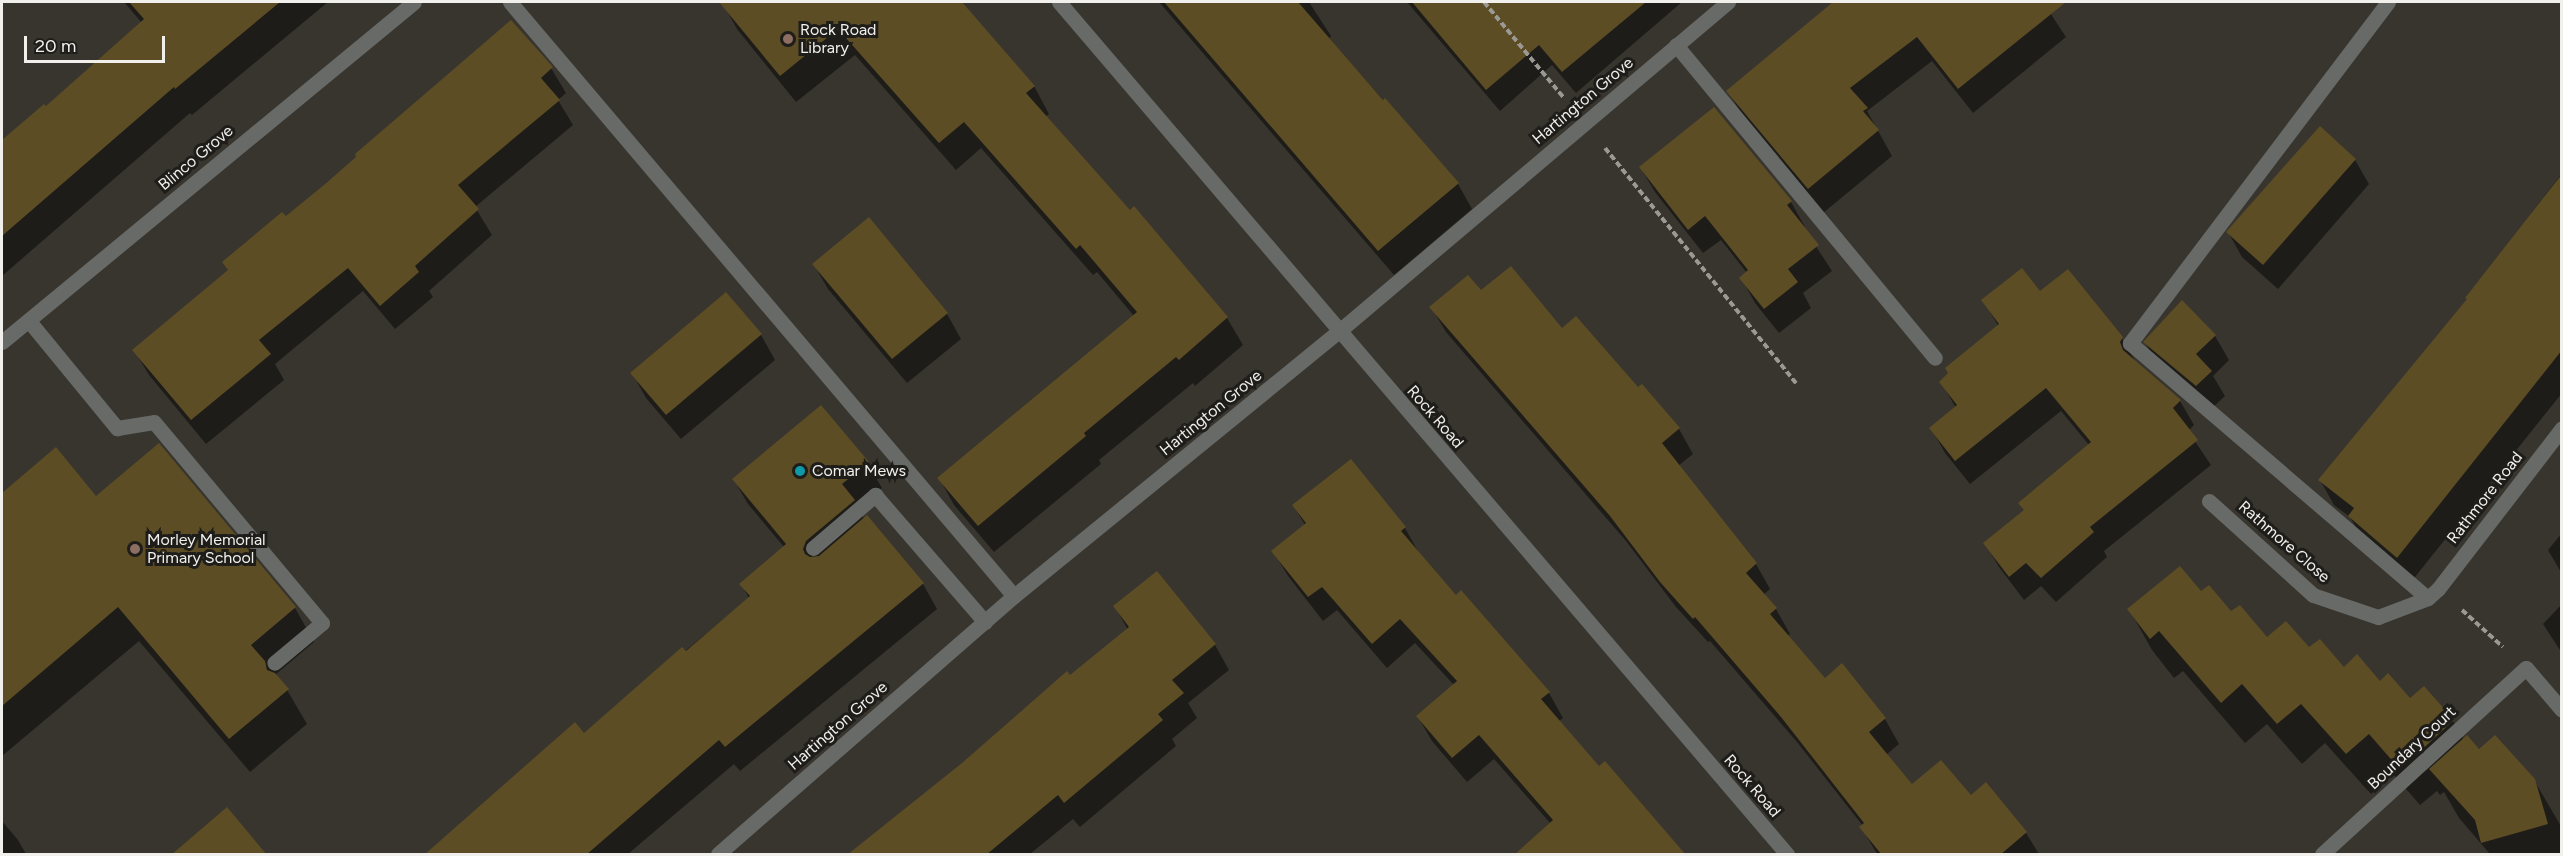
<!DOCTYPE html>
<style>
body{margin:0}
#map{position:relative;width:2563px;height:856px;overflow:hidden;background:#38352e;font-family:Figtree,sans-serif}
div>[style]{position:absolute}
.shadow>*{inset:0;background:#0007}
.building>*{inset:0;background:#5c4d25}
.path>*{height:4px;margin-top:-2px;transform-origin:0;background:repeating-linear-gradient(90deg,#9b9993 0 6px,transparent 0 9px)}
.lane>*{height:15px;margin:-7.5px;padding:0 7.5px;transform-origin:7.5px;border-radius:7.5px;background:#676a67}
.street>*{height:15px;margin:-7.5px;padding:0 7.5px;transform-origin:7.5px;border-radius:7.5px;background:#676a67}
.dots>*{width:16px;height:16px;translate:-50% -50%;box-sizing:border-box;border:3px solid #1e1d1a;border-radius:50%}
span{translate:-50% -50%;white-space:nowrap;text-align:center;line-height:1.15;-webkit-text-stroke:6px #1e1d1a;paint-order:stroke}
.poi-label{font-size:16px;color:#f2f0ec}
.left{translate:0 -50%;text-align:left}
.street-label{font-size:16px;color:#f2f0ec}
.frame{position:absolute;inset:0;border:3px solid #f2f0ec;pointer-events:none}
.scale{position:absolute;left:24px;top:36px;width:141px;height:27px;box-sizing:border-box;border:3px solid #f2f0ec;border-top:0;padding-left:8px;font-size:18px;line-height:21px;white-space:nowrap;color:#f2f0ec;-webkit-text-stroke:4px #1e1d1a;paint-order:stroke}
</style>
<div id="map">
<div class="shadow">
<div style="clip-path:polygon(124px 2px,328px 2px,192px 115px,190px 113px,2px 276px,2px 142px,44px 106px,46px 108px,142px 23px)"></div>
<div style="clip-path:polygon(722px 2px,960px 2px,1034px 86px,1049px 114px,1045px 117px,1227px 318px,1243px 345px,1195px 386px,1193px 383px,1099px 460px,1101px 464px,994px 552px,954px 505px,939px 478px,1134px 316px,1097px 272px,1093px 275px,981px 148px,956px 170px,855px 55px,796px 102px,737px 29px)"></div>
<div style="clip-path:polygon(1159px 2px,1309px 2px,1331px 36px,1329px 39px,1458px 184px,1472px 209px,1394px 275px)"></div>
<div style="clip-path:polygon(1407px 2px,1682px 2px,1576px 93px,1552px 65px,1500px 111px)"></div>
<div style="clip-path:polygon(1837px 2px,2043px 2px,2066px 37px,1973px 113px,1932px 61px,1867px 111px,1892px 156px,1823px 213px,1743px 116px,1728px 91px)"></div>
<div style="clip-path:polygon(551px 68px,566px 93px,558px 100px,573px 125px,475px 207px,492px 235px,429px 291px,433px 297px,395px 329px,363px 291px,275px 364px,284px 380px,206px 444px,149px 375px,134px 350px,229px 271px,285px 218px)"></div>
<div style="clip-path:polygon(1714px 109px,1791px 202px,1805px 227px,1804px 228px,1832px 271px,1803px 293px,1811px 308px,1779px 333px,1755px 303px,1741px 278px,1747px 273px,1721px 240px,1703px 253px,1655px 192px,1640px 167px)"></div>
<div style="clip-path:polygon(2355px 160px,2369px 184px,2278px 289px,2242px 257px,2228px 232px)"></div>
<div style="clip-path:polygon(2562px 173px,2562px 393px,2411px 582px,2364px 541px,2350px 517px,2334px 505px,2320px 480px,2468px 300px,2467px 298px)"></div>
<div style="clip-path:polygon(814px 265px,947px 314px,961px 339px,907px 383px,828px 289px)"></div>
<div style="clip-path:polygon(1481px 293px,1562px 331px,1638px 389px,1679px 429px,1693px 454px,1678px 466px,1756px 564px,1770px 589px,1763px 595px,1776px 609px,1790px 634px,1787px 636px,1825px 680px,1842px 666px,1885px 719px,1899px 744px,1886px 755px,1912px 786px,1971px 797px,2026px 833px,2039px 854px,1877px 854px,1861px 827px,1863px 826px,1797px 742px,1710px 641px,1708px 642px,1676px 607px,1626px 541px,1446px 332px,1431px 307px)"></div>
<div style="clip-path:polygon(726px 294px,761px 335px,775px 360px,681px 439px,646px 398px,632px 373px)"></div>
<div style="clip-path:polygon(2040px 294px,2121px 337px,2136px 363px,2180px 401px,2194px 425px,2188px 431px,2211px 465px,2104px 551px,2107px 557px,2056px 602px,2041px 586px,2024px 600px,1999px 567px,1985px 543px,2025px 511px,2089px 445px,2061px 411px,1970px 484px,1945px 453px,1931px 428px,1956px 408px,1941px 382px,1999px 327px,1983px 300px)"></div>
<div style="clip-path:polygon(2215px 336px,2229px 360px,2213px 376px,2225px 396px,2210px 410px,2159px 367px,2145px 342px)"></div>
<div style="clip-path:polygon(56px 449px,96px 498px,295px 608px,314px 642px,275px 675px,287px 690px,307px 724px,250px 772px,139px 641px,2px 756px,2px 495px)"></div>
<div style="clip-path:polygon(1351px 461px,1405px 528px,1419px 553px,1456px 597px,1549px 693px,1563px 718px,1559px 721px,1599px 768px,1551px 824px,1494px 759px,1467px 782px,1432px 741px,1418px 717px,1454px 685px,1415px 643px,1387px 668px,1337px 610px,1323px 621px,1288px 576px,1273px 551px,1305px 525px,1294px 506px)"></div>
<div style="clip-path:polygon(867px 463px,882px 488px,858px 508px,864px 519px,923px 584px,937px 609px,740px 771px,734px 764px,628px 854px,440px 854px,749px 598px,741px 584px,784px 547px,748px 504px,734px 480px)"></div>
<div style="clip-path:polygon(2562px 533px,2562px 574px,2548px 550px)"></div>
<div style="clip-path:polygon(1157px 573px,1215px 645px,1229px 670px,1188px 703px,1197px 718px,1172px 739px,1176px 746px,1080px 827px,1073px 819px,1030px 854px,975px 854px,1070px 677px,1128px 630px,1115px 607px)"></div>
<div style="clip-path:polygon(2201px 593px,2267px 639px,2309px 649px,2344px 669px,2379px 683px,2410px 700px,2424px 688px,2453px 721px,2464px 740px,2534px 780px,2562px 828px,2562px 854px,2490px 854px,2459px 818px,2444px 792px,2440px 795px,2437px 791px,2420px 805px,2393px 774px,2371px 794px,2325px 743px,2302px 764px,2267px 724px,2245px 743px,2183px 671px,2174px 678px,2152px 650px,2129px 609px)"></div>
<div style="clip-path:polygon(2562px 604px,2562px 653px,2543px 624px)"></div>
<div style="clip-path:polygon(2px 821px,18px 840px,26px 854px,2px 854px)"></div>
</div>
<div class="building">
<div style="clip-path:polygon(129px 2px,280px 2px,175px 89px,174px 87px,2px 236px,2px 140px,44px 104px,46px 106px,144px 19px)"></div>
<div style="clip-path:polygon(719px 2px,962px 2px,1035px 86px,1026px 93px,1130px 210px,1134px 206px,1228px 317px,1179px 360px,1176px 357px,1084px 433px,1086px 436px,978px 526px,937px 478px,1137px 312px,1080px 245px,1076px 249px,964px 122px,939px 143px,838px 29px,780px 76px)"></div>
<div style="clip-path:polygon(1164px 2px,1298px 2px,1383px 100px,1385px 98px,1459px 183px,1378px 251px)"></div>
<div style="clip-path:polygon(1412px 2px,1646px 2px,1562px 72px,1539px 45px,1486px 90px)"></div>
<div style="clip-path:polygon(1833px 2px,2066px 2px,1958px 89px,1917px 37px,1850px 88px,1868px 108px,1863px 111px,1879px 130px,1808px 189px,1726px 91px)"></div>
<div style="clip-path:polygon(511px 20px,553px 67px,541px 78px,560px 100px,458px 185px,479px 209px,415px 266px,419px 272px,380px 306px,348px 268px,259px 340px,271px 354px,191px 420px,132px 350px,228px 270px,222px 262px,282px 212px,286px 216px,324px 185px,356px 157px,355px 154px)"></div>
<div style="clip-path:polygon(1714px 107px,1792px 201px,1787px 205px,1819px 245px,1788px 269px,1798px 282px,1764px 309px,1739px 278px,1748px 270px,1705px 216px,1688px 230px,1639px 167px)"></div>
<div style="clip-path:polygon(2320px 126px,2356px 159px,2263px 265px,2226px 232px)"></div>
<div style="clip-path:polygon(2562px 174px,2562px 350px,2397px 558px,2348px 516px,2354px 508px,2318px 480px,2467px 299px,2465px 298px)"></div>
<div style="clip-path:polygon(869px 217px,948px 313px,892px 359px,812px 264px)"></div>
<div style="clip-path:polygon(1511px 266px,1562px 328px,1576px 316px,1638px 387px,1642px 384px,1680px 428px,1662px 443px,1757px 563px,1746px 573px,1777px 608px,1770px 614px,1825px 678px,1842px 663px,1886px 718px,1869px 732px,1912px 784px,1941px 760px,1971px 795px,1986px 782px,2027px 832px,2000px 855px,1882px 855px,1859px 827px,1864px 823px,1781px 717px,1695px 617px,1693px 619px,1660px 582px,1610px 516px,1429px 307px,1468px 275px,1481px 290px)"></div>
<div style="clip-path:polygon(2022px 268px,2040px 291px,2068px 269px,2123px 337px,2120px 342px,2123px 350px,2181px 400px,2173px 408px,2198px 440px,2090px 527px,2094px 532px,2041px 578px,2026px 563px,2009px 577px,1983px 543px,2024px 510px,2018px 503px,2091px 442px,2046px 388px,1955px 461px,1929px 428px,1957px 405px,1939px 382px,1948px 373px,1945px 368px,1999px 324px,1981px 300px)"></div>
<div style="clip-path:polygon(726px 292px,762px 334px,666px 415px,630px 373px)"></div>
<div style="clip-path:polygon(2182px 300px,2216px 335px,2196px 354px,2212px 371px,2196px 386px,2143px 342px)"></div>
<div style="clip-path:polygon(821px 405px,869px 462px,842px 484px,855px 500px,806px 541px,803px 549px,805px 554px,810px 557px,819px 556px,867px 515px,924px 583px,725px 747px,719px 740px,586px 855px,424px 855px,575px 722px,584px 733px,682px 647px,686px 651px,750px 596px,739px 584px,786px 544px,732px 479px)"></div>
<div style="clip-path:polygon(159px 443px,296px 607px,251px 645px,265px 661px,267px 670px,275px 673px,289px 689px,229px 739px,118px 607px,2px 706px,2px 493px,56px 447px,96px 496px)"></div>
<div style="clip-path:polygon(1351px 459px,1406px 527px,1401px 531px,1456px 595px,1461px 590px,1550px 692px,1541px 699px,1599px 766px,1605px 761px,1686px 855px,1514px 855px,1553px 820px,1479px 735px,1452px 758px,1416px 716px,1457px 681px,1400px 619px,1372px 644px,1322px 587px,1308px 597px,1271px 551px,1306px 523px,1292px 505px)"></div>
<div style="clip-path:polygon(2180px 566px,2201px 591px,2209px 585px,2231px 611px,2240px 605px,2267px 637px,2286px 621px,2309px 647px,2320px 639px,2344px 667px,2357px 654px,2380px 681px,2388px 673px,2410px 698px,2424px 686px,2454px 720px,2416px 755px,2412px 751px,2396px 765px,2369px 734px,2346px 754px,2301px 704px,2277px 724px,2242px 684px,2221px 703px,2159px 631px,2150px 639px,2127px 609px)"></div>
<div style="clip-path:polygon(1157px 571px,1216px 644px,1172px 680px,1184px 693px,1158px 714px,1163px 720px,1064px 803px,1058px 795px,986px 855px,847px 855px,962px 763px,1067px 671px,1070px 675px,1129px 627px,1113px 606px)"></div>
<div style="clip-path:polygon(2467px 735px,2479px 749px,2495px 735px,2535px 779px,2548px 824px,2481px 843px,2475px 820px,2429px 769px)"></div>
<div style="clip-path:polygon(227px 807px,267px 855px,171px 855px)"></div>
</div>
<div class="path">
<div style="left:1484px;top:2px;width:125px;rotate:50.2deg"></div>
<div style="left:1605px;top:148px;width:303px;rotate:50.9deg"></div>
<div style="left:2462px;top:610px;width:55px;rotate:42.1deg"></div>
</div>
<div class="lane">
<div style="left:510px;top:2px;width:779px;rotate:49.69deg"></div>
<div style="left:2388px;top:2px;width:428px;rotate:127.1deg"></div>
<div style="left:2130px;top:343px;width:392px;rotate:40.6deg"></div>
<div style="left:1676px;top:45px;width:406px;rotate:50.4deg"></div>
<div style="left:29px;top:321px;width:139px;rotate:50.6deg"></div>
<div style="left:117px;top:428px;width:37px;rotate:-9deg"></div>
<div style="left:154px;top:422px;width:262px;rotate:50.1deg"></div>
<div style="left:322px;top:623px;width:62px;rotate:140.2deg"></div>
</div>
<div class="street">
<div style="left:1059px;top:2px;width:1121px;rotate:49.49deg"></div>
<div style="left:2px;top:342px;width:534px;rotate:-39.53deg"></div>
<div style="left:2209px;top:501px;width:140px;rotate:42.1deg"></div>
<div style="left:2313px;top:595px;width:69px;rotate:18.7deg"></div>
<div style="left:2378px;top:617px;width:53px;rotate:-20.8deg"></div>
<div style="left:2428px;top:598px;width:13px;rotate:-42deg"></div>
<div style="left:2438px;top:589px;width:203px;rotate:-52.4deg"></div>
<div style="left:813px;top:548px;width:82px;rotate:-40.5deg"></div>
<div style="left:875px;top:495px;width:168px;rotate:49.1deg"></div>
<div style="left:718px;top:854px;width:393px;rotate:-41.1deg"></div>
<div style="left:1014px;top:596px;width:418px;rotate:-39.2deg"></div>
<div style="left:1338px;top:332px;width:511px;rotate:-40.24deg"></div>
<div style="left:2322px;top:854px;width:276px;rotate:-42.4deg"></div>
<div style="left:2526px;top:668px;width:55px;rotate:49.4deg"></div>
</div>
<div class="dots">
<div style="left:788px;top:39px;background:#8d6e63"></div>
<div style="left:800px;top:471px;background:#0f9aa8"></div>
<div style="left:135px;top:549px;background:#8d6e63"></div>
</div>
<div class="poi-label">
<span class="left" style="left:800px;top:39px">Rock Road<br>Library</span>
<span class="left" style="left:812px;top:471px">Comar Mews</span>
<span class="left" style="left:147px;top:549px">Morley Memorial<br>Primary School</span>
</div>
<div class="street-label">
<span style="left:1583px;top:101px;rotate:-40deg">Hartington Grove</span>
<span style="left:196px;top:158px;rotate:-40deg">Blinco Grove</span>
<span style="left:1211px;top:413px;rotate:-39deg">Hartington Grove</span>
<span style="left:1435px;top:417px;rotate:49deg">Rock Road</span>
<span style="left:2485px;top:498px;rotate:-52deg">Rathmore Road</span>
<span style="left:2284px;top:542px;rotate:41deg">Rathmore Close</span>
<span style="left:838px;top:726px;rotate:-41deg">Hartington Grove</span>
<span style="left:2412px;top:748px;rotate:-43deg">Boundary Court</span>
<span style="left:1752px;top:786px;rotate:49deg">Rock Road</span>
</div>
<div class="frame"></div>
<div class="scale">20 m</div>
</div>
